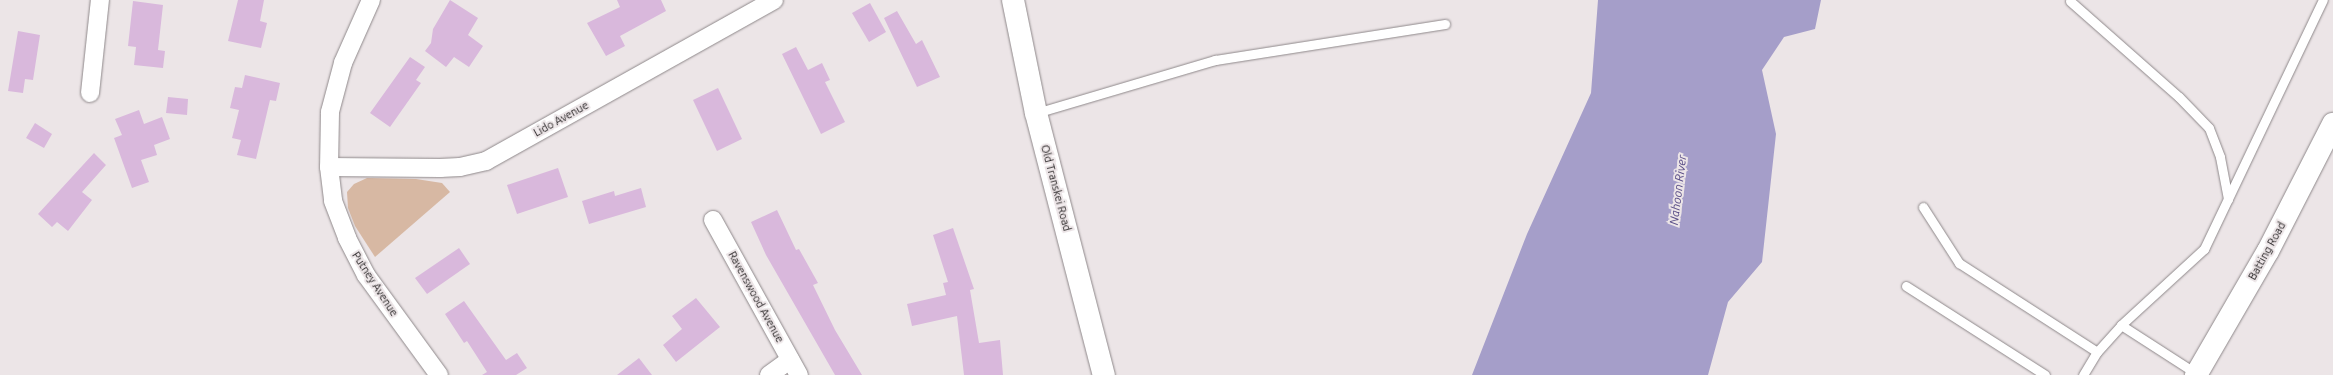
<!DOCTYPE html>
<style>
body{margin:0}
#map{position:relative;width:2333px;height:375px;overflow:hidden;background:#ece5e7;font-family:Ubuntu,sans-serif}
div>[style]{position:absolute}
.green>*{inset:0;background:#d7b8a3}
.water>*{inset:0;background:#a59ec9}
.building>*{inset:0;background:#d9b8dc}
.roads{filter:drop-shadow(0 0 1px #8e888a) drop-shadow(0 0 1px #8e888a)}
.service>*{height:9px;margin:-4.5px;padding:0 4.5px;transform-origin:4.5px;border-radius:4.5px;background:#fff}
.minor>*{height:18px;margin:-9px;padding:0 9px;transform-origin:9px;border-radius:9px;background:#fff}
.secondary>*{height:22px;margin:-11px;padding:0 11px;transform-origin:11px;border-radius:11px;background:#fff}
.primary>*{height:22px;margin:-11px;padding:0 11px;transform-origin:11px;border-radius:11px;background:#fff}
span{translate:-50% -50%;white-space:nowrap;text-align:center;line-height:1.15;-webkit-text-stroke:4px #ece5e7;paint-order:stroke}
.street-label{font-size:11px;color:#242122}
.water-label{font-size:12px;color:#594d87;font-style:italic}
</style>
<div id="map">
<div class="green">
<div style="clip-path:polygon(367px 178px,416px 179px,442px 183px,450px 192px,375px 257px,355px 226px,348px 208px,347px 192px,354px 184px)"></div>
</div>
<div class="water">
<div style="clip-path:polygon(1598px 0,1821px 0,1815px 29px,1784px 37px,1762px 70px,1776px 134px,1762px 262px,1728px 302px,1708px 375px,1472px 375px,1527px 234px,1591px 93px)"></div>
</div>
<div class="building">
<div style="clip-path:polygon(238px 0,264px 0,260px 21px,267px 23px,261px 48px,228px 41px)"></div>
<div style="clip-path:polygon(450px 0,478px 18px,468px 35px,483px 46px,469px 67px,454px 57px,446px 67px,425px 51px,431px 43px,433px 29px)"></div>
<div style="clip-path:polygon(617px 0,661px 0,666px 11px,620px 36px,625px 46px,606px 56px,587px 23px,620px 7px)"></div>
<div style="clip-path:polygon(133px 1px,163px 5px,158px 50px,165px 51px,163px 68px,134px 65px,136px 47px,128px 46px)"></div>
<div style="clip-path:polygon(870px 3px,886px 32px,869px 42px,852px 13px)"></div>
<div style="clip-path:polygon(897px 11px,916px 44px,922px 40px,940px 77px,917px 87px,884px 18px)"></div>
<div style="clip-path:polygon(18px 31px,40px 35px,33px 80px,25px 79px,23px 93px,8px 91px)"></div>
<div style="clip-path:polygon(796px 47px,808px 70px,822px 63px,830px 80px,825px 82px,845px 122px,821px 134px,782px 54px)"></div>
<div style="clip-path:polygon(410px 57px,425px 67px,416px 80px,421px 83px,390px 127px,370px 113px)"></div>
<div style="clip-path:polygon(245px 75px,280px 83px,276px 101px,270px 100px,256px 159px,237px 155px,241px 140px,232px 138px,239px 110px,230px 108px,235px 87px,242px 88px)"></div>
<div style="clip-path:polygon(718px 88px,742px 139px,717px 151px,693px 100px)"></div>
<div style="clip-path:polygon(168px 97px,188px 99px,187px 115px,166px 113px)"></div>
<div style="clip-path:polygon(139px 110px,144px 124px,162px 117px,170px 139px,154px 145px,157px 155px,141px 160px,149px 182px,132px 188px,114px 138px,122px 135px,115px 119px)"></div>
<div style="clip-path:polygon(35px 123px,52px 134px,44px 148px,26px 138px)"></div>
<div style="clip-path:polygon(94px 153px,106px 165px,82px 192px,92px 200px,68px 231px,57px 222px,52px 227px,38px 214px)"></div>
<div style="clip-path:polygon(558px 168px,568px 197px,517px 214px,507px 185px)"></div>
<div style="clip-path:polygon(641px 188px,646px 207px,589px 224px,582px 201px,614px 191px,615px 196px)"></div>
<div style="clip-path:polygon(777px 210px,796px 250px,799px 249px,818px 283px,813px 285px,835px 330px,862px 375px,835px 375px,766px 255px,751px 222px)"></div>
<div style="clip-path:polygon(953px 228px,974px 289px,970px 290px,979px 343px,1000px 340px,1003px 375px,964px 375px,957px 316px,912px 326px,907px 304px,946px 295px,943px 283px,948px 282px,933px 235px)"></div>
<div style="clip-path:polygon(459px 248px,470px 264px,427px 294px,415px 278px)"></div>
<div style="clip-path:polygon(696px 298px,720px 327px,676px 362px,663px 345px,682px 329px,672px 316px)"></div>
<div style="clip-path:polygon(464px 301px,506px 360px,517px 353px,527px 368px,516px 375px,482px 375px,487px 372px,467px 341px,464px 343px,445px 314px)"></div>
<div style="clip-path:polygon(639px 358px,652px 375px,617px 375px)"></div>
</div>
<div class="roads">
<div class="service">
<div style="left:2070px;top:1px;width:145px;rotate:41.4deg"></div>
<div style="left:2179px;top:97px;width:43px;rotate:45.9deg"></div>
<div style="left:2209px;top:128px;width:31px;rotate:69deg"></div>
<div style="left:2220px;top:157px;width:43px;rotate:79.2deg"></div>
<div style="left:1036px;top:113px;width:187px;rotate:-16.5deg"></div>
<div style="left:1215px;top:60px;width:233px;rotate:-8.9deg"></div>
<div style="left:1923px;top:207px;width:67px;rotate:57.3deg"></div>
<div style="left:1959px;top:263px;width:164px;rotate:32.8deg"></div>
<div style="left:1906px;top:286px;width:165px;rotate:32.6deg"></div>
<div style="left:2121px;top:325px;width:90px;rotate:32.8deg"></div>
<div style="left:2083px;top:375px;width:27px;rotate:-59deg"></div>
<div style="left:2097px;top:352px;width:36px;rotate:-48deg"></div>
<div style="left:2121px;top:325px;width:113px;rotate:-42.5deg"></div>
<div style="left:2204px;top:249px;width:276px;rotate:-64.5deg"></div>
</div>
<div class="minor">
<div style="left:371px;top:0;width:69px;rotate:114deg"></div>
<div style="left:343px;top:63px;width:51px;rotate:104.9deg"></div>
<div style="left:330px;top:112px;width:55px;rotate:91deg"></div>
<div style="left:329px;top:167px;width:34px;rotate:83deg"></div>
<div style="left:333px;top:201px;width:40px;rotate:69deg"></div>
<div style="left:347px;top:238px;width:42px;rotate:62.8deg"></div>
<div style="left:366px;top:275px;width:124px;rotate:53.9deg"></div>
<div style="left:90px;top:93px;width:94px;rotate:-83.9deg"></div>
<div style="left:329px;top:167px;width:111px;rotate:0.5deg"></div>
<div style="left:440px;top:168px;width:20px;rotate:-3deg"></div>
<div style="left:460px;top:167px;width:27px;rotate:-13deg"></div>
<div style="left:486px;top:161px;width:330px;rotate:-29.2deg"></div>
<div style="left:713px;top:220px;width:177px;rotate:61deg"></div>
<div style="left:769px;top:375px;width:26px;rotate:-36deg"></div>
</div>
<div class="secondary">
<div style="left:1013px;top:0;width:115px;rotate:78.5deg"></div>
<div style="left:1036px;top:113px;width:271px;rotate:75.5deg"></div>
</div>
<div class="primary">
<div style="left:2196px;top:375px;width:143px;rotate:-59.9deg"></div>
<div style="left:2268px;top:251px;width:143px;rotate:-62.9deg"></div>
</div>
</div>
<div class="street-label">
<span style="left:561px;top:119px;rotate:-29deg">Lido Avenue</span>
<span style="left:1056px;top:188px;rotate:75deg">Old Transkei Road</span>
<span style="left:2267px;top:251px;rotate:-61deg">Batting Road</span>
<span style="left:375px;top:284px;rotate:57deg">Putney Avenue</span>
<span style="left:756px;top:297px;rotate:61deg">Ravenswood Avenue</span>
</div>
<div class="water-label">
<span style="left:1678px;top:190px;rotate:-83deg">Nahoon River</span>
</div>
</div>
